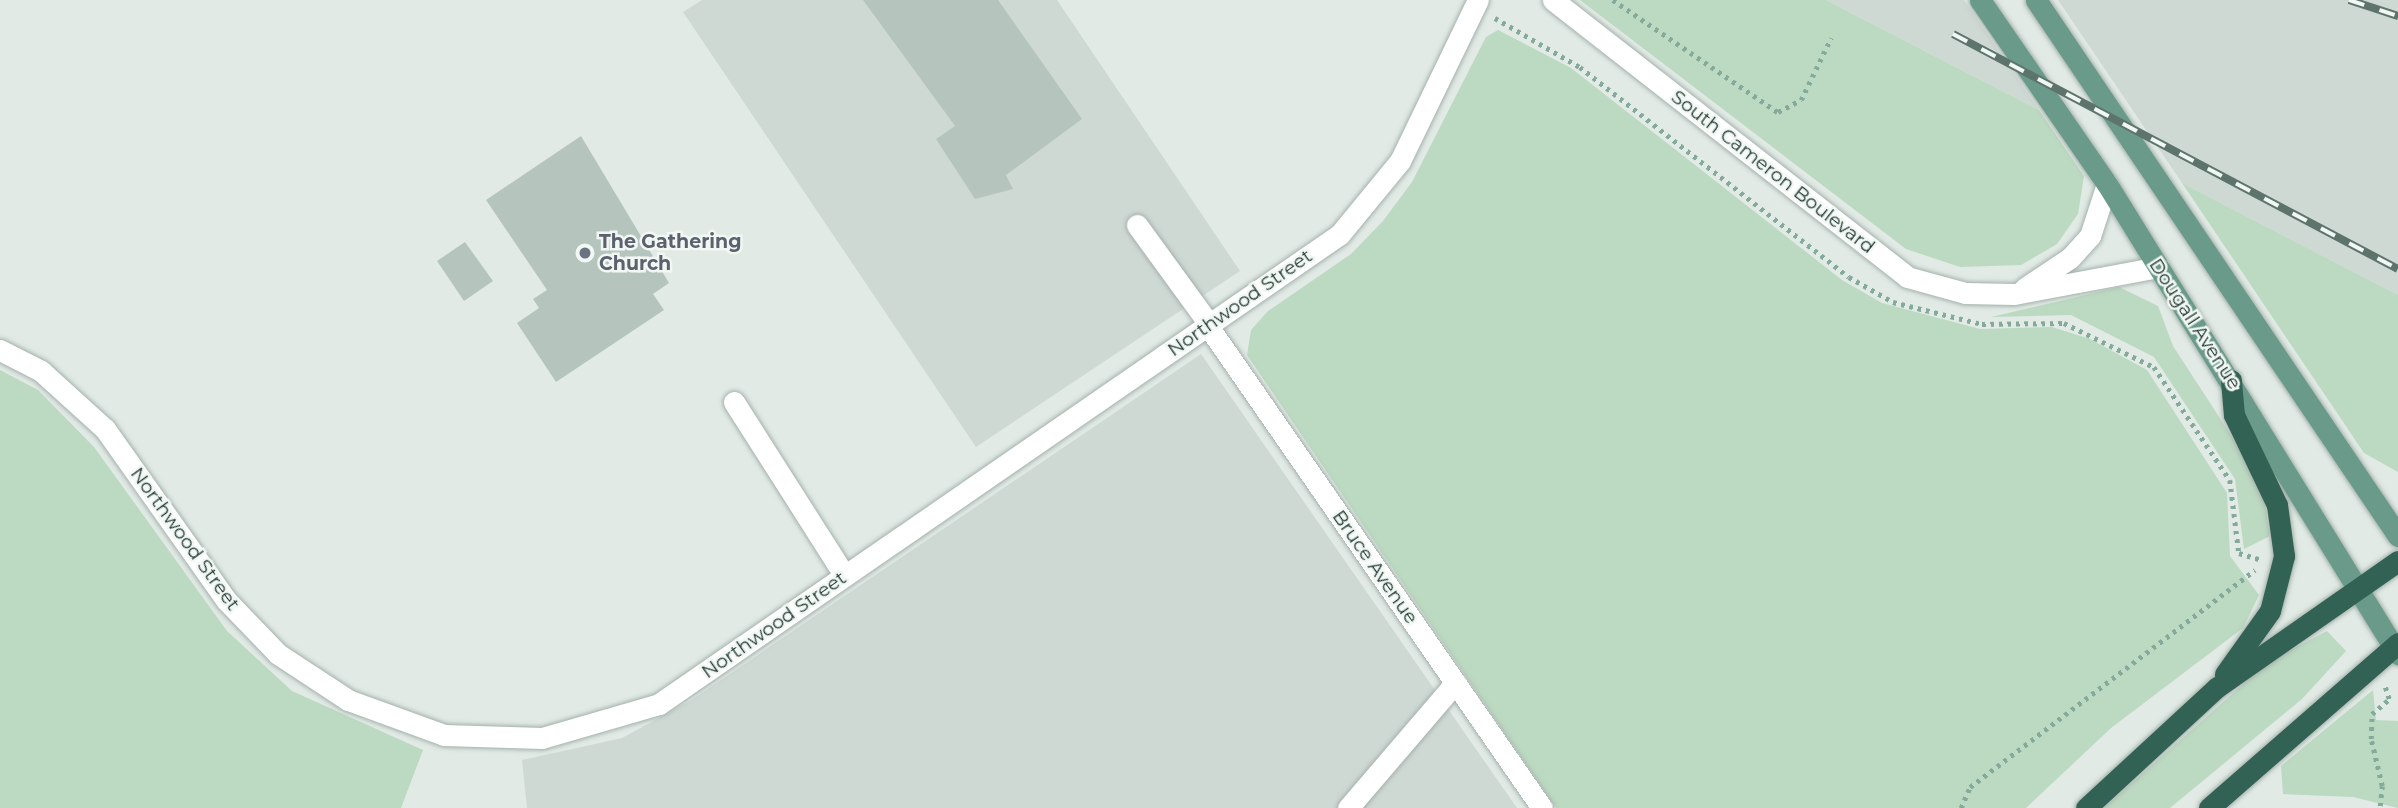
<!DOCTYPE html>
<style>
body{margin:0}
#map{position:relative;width:2398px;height:808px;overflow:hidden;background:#e1eae5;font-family:Montserrat,sans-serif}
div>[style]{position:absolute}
.built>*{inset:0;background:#cfd9d4}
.green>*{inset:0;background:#bcd9c1}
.building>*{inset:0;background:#b6c4be}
.path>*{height:4.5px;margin-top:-2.25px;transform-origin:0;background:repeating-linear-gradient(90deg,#84aa9b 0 3.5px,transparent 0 8.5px)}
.roads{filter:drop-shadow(0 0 2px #a4b1ab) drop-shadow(0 0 2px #a4b1ab)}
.minor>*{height:21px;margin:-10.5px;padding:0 10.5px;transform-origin:10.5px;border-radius:10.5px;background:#fff}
.major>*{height:21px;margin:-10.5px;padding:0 10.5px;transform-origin:10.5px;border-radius:10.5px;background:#6a9b8a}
.highway>*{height:21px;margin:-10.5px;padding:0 10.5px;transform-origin:10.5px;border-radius:10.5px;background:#326254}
.rail>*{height:8px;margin-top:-4px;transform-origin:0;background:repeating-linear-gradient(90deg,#f1f7f3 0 16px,#5d746c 0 32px);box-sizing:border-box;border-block:2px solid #5d746c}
.dots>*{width:19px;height:19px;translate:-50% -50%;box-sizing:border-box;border:4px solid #f1f7f3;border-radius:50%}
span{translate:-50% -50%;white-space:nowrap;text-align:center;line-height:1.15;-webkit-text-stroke:5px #f1f7f3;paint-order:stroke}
.street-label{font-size:19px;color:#233931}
.worship-label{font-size:19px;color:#5b616d;font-weight:700}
.left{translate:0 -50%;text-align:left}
</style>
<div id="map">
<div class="built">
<div style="clip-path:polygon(702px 0,1057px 0,1240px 271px,976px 447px,683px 12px)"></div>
<div style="clip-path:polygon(1826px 0,1964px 0,2039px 110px,1836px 5px)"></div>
<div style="clip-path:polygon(2058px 0,2398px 0,2398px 295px,2182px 183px)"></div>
<div style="clip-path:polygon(1201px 354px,1517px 808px,527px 808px,522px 760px,622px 738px,690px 701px)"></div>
</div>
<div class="green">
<div style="clip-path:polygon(1580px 0,1826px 0,2039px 110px,2084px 176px,2078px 214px,2057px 244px,2021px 265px,1960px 267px,1906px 249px)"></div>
<div style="clip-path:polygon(1498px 30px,1571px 68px,1842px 280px,1882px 303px,1980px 329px,2052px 327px,2090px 339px,2147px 370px,2227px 493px,2230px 556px,2259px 595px,2243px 628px,2111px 728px,2026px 808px,1556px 808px,1247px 355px,1251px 330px,1268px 311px,1351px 254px,1383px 221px,1412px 182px,1486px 37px)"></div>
<div style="clip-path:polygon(2182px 183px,2398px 295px,2398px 472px,2364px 453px)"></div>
<div style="clip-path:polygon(2119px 287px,2158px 306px,2173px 346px,2249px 463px,2264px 498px,2270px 536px,2244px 549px,2235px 479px,2154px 357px,2071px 315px,1991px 317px)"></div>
<div style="clip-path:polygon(0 370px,38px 390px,94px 447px,227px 631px,292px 691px,423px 750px,401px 808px,0 808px)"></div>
<div style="clip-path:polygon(2327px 631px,2346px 651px,2302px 699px,2170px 808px,2104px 808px,2268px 662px)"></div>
<div style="clip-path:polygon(2373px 690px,2376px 720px,2398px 721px,2398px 808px,2353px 797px,2283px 794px,2281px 766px)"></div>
</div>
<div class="building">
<div style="clip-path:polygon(863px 0,998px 0,1082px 119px,1006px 175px,1013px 189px,975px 199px,936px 139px,955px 126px)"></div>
<div style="clip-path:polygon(581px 136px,669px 283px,653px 294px,664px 310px,556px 382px,517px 323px,539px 308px,533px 299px,547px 290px,486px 200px)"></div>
<div style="clip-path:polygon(465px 242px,493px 281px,464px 301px,437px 261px)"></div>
</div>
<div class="path">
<div style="left:1613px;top:0;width:199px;rotate:34.2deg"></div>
<div style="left:1778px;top:112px;width:26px;rotate:-28deg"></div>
<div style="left:1801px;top:100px;width:69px;rotate:-64.2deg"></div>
<div style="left:1495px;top:18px;width:98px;rotate:30deg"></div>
<div style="left:1580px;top:67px;width:341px;rotate:38deg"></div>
<div style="left:1849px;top:277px;width:51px;rotate:29.6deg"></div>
<div style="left:1893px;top:302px;width:92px;rotate:13.9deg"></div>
<div style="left:1982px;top:324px;width:82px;rotate:-0.7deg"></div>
<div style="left:2064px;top:323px;width:100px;rotate:26.1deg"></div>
<div style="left:2154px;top:367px;width:136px;rotate:56.1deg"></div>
<div style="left:2230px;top:480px;width:74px;rotate:83deg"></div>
<div style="left:2239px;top:553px;width:21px;rotate:17deg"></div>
<div style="left:2380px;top:806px;width:20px;rotate:-84deg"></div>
<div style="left:2382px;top:786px;width:48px;rotate:-103.2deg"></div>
<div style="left:2371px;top:739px;width:25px;rotate:-88deg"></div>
<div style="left:2372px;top:714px;width:23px;rotate:-41deg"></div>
<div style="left:2389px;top:699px;width:16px;rotate:-108deg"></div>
<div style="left:1961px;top:808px;width:23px;rotate:-67deg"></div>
<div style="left:1970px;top:787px;width:358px;rotate:-37.3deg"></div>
</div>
<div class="roads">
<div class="minor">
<div style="left:1553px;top:0;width:449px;rotate:38deg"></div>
<div style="left:1907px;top:277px;width:60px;rotate:15.4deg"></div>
<div style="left:1965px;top:293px;width:49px;rotate:1.2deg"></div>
<div style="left:2014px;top:294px;width:147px;rotate:-10.6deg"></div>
<div style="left:1137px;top:225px;width:122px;rotate:54deg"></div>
<div style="left:2025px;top:288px;width:54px;rotate:-33.7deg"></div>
<div style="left:2070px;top:258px;width:30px;rotate:-48deg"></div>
<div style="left:2090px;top:236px;width:55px;rotate:-71.9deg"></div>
<div style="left:1208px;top:326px;width:586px;rotate:55.28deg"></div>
<div style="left:0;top:350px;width:46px;rotate:27.1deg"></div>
<div style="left:41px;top:371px;width:86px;rotate:42.2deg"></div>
<div style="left:105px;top:429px;width:209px;rotate:54.7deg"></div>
<div style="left:226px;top:600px;width:75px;rotate:46.1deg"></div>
<div style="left:278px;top:654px;width:84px;rotate:33.3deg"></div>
<div style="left:348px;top:700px;width:102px;rotate:20deg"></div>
<div style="left:444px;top:735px;width:98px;rotate:1.8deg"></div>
<div style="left:542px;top:738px;width:122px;rotate:-16.2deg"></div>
<div style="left:659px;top:704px;width:827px;rotate:-34.61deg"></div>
<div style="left:1340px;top:234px;width:94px;rotate:-50.6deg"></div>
<div style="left:1400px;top:161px;width:179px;rotate:-64.2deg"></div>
<div style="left:734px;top:402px;width:206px;rotate:57.5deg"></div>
<div style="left:1348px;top:808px;width:165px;rotate:-49.4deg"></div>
</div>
<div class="major">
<div style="left:1980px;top:0;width:224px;rotate:55.4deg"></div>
<div style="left:2107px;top:184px;width:553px;rotate:58.24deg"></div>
<div style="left:2036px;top:0;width:647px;rotate:55.97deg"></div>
</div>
<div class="highway">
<div style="left:2225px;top:674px;width:77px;rotate:-54.5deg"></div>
<div style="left:2270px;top:611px;width:57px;rotate:-75.7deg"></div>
<div style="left:2284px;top:556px;width:51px;rotate:-97.8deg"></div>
<div style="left:2277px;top:505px;width:100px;rotate:-115.5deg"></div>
<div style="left:2234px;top:415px;width:35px;rotate:-95deg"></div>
<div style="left:2086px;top:808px;width:177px;rotate:-42.7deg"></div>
<div style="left:2216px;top:688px;width:222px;rotate:-34.9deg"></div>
<div style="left:2209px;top:808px;width:251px;rotate:-41.1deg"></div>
</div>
</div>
<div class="rail">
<div style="left:2349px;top:0;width:52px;rotate:18.1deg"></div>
<div style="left:1953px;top:34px;width:503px;rotate:27.84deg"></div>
</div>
<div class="dots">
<div style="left:585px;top:253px;background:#6b7280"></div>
</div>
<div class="street-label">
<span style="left:1773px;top:172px;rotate:38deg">South Cameron Boulevard</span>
<span style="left:1240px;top:303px;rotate:-35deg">Northwood Street</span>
<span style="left:2195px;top:324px;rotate:57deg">Dougall Avenue</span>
<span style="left:185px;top:539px;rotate:54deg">Northwood Street</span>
<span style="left:1375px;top:567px;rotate:55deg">Bruce Avenue</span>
<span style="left:774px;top:625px;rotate:-35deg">Northwood Street</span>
</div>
<div class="worship-label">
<span class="left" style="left:599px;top:253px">The Gathering<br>Church</span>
</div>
</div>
